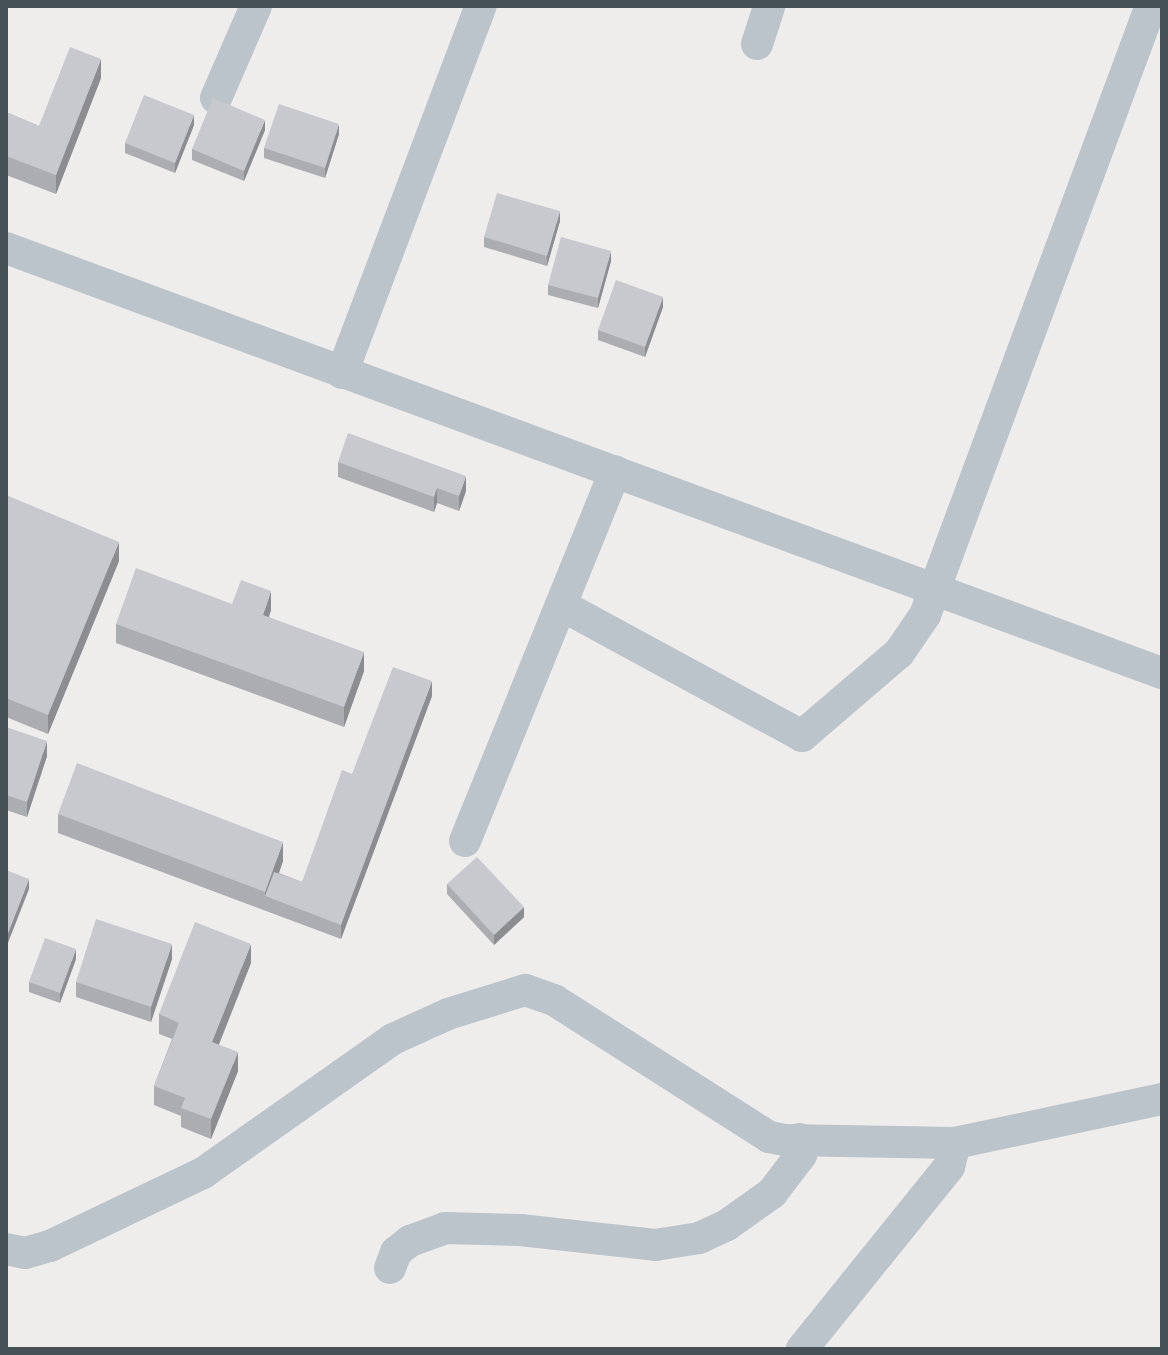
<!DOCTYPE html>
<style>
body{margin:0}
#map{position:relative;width:1168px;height:1355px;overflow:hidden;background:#efecec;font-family:Jost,sans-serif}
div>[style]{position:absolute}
.minor>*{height:32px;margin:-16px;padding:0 16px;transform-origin:16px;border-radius:16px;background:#bbc4ca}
.wall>*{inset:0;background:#abadb1}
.shaded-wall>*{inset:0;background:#8b8d90}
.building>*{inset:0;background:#c7c9ce}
span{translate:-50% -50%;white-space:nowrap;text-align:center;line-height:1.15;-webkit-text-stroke:7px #fff;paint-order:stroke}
.frame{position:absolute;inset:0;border:8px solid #465057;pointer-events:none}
</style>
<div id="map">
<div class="minor">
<div style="left:757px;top:44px;width:40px;rotate:-72deg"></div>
<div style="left:216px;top:98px;width:100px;rotate:-66.5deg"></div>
<div style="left:6px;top:248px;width:1232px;rotate:20.19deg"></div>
<div style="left:342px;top:373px;width:392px;rotate:-69.3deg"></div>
<div style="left:561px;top:605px;width:274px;rotate:28.5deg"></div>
<div style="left:802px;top:736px;width:128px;rotate:-40.6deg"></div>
<div style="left:899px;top:653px;width:46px;rotate:-55.6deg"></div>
<div style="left:925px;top:615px;width:647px;rotate:-69.66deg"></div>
<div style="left:465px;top:841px;width:399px;rotate:-67.9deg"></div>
<div style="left:6px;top:1249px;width:19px;rotate:12deg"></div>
<div style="left:25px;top:1253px;width:26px;rotate:-16deg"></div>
<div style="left:50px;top:1246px;width:170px;rotate:-25.5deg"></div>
<div style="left:203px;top:1173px;width:232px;rotate:-35.2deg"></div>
<div style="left:393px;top:1039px;width:60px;rotate:-24.4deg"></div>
<div style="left:448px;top:1014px;width:81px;rotate:-17.3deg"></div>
<div style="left:525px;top:990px;width:31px;rotate:19deg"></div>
<div style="left:554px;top:1000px;width:255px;rotate:32.5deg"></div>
<div style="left:769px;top:1137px;width:16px;rotate:11deg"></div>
<div style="left:785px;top:1140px;width:170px;rotate:1deg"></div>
<div style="left:955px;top:1143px;width:212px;rotate:-12deg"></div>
<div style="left:390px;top:1268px;width:17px;rotate:-69deg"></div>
<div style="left:396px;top:1252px;width:18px;rotate:-38deg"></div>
<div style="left:410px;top:1241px;width:37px;rotate:-20deg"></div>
<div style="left:445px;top:1228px;width:75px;rotate:1.5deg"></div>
<div style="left:520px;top:1230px;width:136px;rotate:6.3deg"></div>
<div style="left:655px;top:1245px;width:45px;rotate:-9deg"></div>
<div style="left:699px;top:1238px;width:31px;rotate:-25deg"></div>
<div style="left:727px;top:1225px;width:55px;rotate:-35.4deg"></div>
<div style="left:772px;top:1193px;width:48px;rotate:-52.7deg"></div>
<div style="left:801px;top:1155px;width:16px;rotate:-97deg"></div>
<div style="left:802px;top:1349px;width:234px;rotate:-51.1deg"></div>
<div style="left:949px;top:1167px;width:25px;rotate:-76deg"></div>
</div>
<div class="wall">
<div style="clip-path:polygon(101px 78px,56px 194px,6px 175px,6px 112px,39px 126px)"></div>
<div style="clip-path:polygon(194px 125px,175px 173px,125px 153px,125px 143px)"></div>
<div style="clip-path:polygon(265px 130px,244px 181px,192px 160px,192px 149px)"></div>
<div style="clip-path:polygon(339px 134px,325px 178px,264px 158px,264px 148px)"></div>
<div style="clip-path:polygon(560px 221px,547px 266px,484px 247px,484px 237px)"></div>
<div style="clip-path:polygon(611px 261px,598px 308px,548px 295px,548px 285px)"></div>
<div style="clip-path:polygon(663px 307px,645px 357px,598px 340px,598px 330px)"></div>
<div style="clip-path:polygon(338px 462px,466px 491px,459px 511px,437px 503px,434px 512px,338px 477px)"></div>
<div style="clip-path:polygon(6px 495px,119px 561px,48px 734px,6px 717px)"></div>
<div style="clip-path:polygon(232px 604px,271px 610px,269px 617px,364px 671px,344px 727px,116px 643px,116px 624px)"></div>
<div style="clip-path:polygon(432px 696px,341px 939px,58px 833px,58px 814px,283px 861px,279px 873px,302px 882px,352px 774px)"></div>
<div style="clip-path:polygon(6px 727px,47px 756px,27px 817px,6px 810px)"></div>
<div style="clip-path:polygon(447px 884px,524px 917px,494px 945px,447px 894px)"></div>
<div style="clip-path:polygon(76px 959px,60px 1003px,29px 992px,29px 982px)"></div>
<div style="clip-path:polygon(172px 959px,151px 1022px,76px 997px,76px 982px)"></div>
<div style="clip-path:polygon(251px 963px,219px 1045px,238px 1071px,211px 1139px,181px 1127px,181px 1116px,154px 1105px,154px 1086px,172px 1039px,159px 1034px,159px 1014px)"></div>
</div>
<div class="shaded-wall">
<div style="clip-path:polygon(101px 59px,101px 78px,56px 194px,56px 175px)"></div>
<div style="clip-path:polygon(194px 115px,194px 125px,175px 173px,175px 163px)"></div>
<div style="clip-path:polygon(265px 120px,265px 130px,244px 181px,244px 171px)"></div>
<div style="clip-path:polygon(339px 124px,339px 134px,325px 178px,325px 168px)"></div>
<div style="clip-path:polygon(560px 211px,560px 221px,547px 266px,547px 256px)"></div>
<div style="clip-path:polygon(611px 251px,611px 261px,598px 308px,598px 298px)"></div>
<div style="clip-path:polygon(663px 297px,663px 307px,645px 357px,645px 347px)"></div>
<div style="clip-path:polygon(466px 476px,466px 491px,459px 511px,459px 496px)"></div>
<div style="clip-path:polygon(437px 488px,437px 503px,434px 512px,434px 497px)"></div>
<div style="clip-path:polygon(119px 542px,119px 561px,48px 734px,48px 715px)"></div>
<div style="clip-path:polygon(271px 591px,271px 610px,263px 634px,263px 615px)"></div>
<div style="clip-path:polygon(364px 652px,364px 671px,344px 727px,344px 707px)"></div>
<div style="clip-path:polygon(432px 681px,432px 696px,341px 939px,341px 925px)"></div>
<div style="clip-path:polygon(47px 741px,47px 756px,27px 817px,27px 802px)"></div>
<div style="clip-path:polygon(283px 842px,283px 861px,270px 898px,265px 896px,265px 892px)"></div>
<div style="clip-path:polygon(29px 879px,29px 889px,6px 948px,6px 938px)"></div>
<div style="clip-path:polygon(524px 907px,524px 917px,494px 945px,494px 935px)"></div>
<div style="clip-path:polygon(172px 944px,172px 959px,151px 1022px,151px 1007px)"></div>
<div style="clip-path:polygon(251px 944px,251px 963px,212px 1061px,212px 1042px)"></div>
<div style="clip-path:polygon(76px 949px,76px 959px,60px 1003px,60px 993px)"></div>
<div style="clip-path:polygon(238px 1052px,238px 1071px,211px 1139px,211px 1119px)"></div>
</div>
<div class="building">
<div style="clip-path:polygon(70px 47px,101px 59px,56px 175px,6px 156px,6px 112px,39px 126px)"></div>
<div style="clip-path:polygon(144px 95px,194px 115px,175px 163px,125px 143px)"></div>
<div style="clip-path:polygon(213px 98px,265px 120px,244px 171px,192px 149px)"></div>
<div style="clip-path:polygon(279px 104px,339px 124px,325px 168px,264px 148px)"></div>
<div style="clip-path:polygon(497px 193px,560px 211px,547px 256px,484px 237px)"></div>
<div style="clip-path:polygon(561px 237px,611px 251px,598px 298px,548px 285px)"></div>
<div style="clip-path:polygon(616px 280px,663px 297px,645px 347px,598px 330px)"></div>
<div style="clip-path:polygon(348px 433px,466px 476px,459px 496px,437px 488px,434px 497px,338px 462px)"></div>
<div style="clip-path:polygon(6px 495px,119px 542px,48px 715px,6px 698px)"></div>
<div style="clip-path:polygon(136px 568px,232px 604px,241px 580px,271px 591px,263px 615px,364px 652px,344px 707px,116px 624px)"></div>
<div style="clip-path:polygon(393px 667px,432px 681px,341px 925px,265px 896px,274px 872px,302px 882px,342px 770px,352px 774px)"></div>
<div style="clip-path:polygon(6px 727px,47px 741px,27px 802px,6px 795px)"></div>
<div style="clip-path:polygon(77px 763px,283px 842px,265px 892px,58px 814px)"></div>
<div style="clip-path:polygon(477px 857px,524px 907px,494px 935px,447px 884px)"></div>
<div style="clip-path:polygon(6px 870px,29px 879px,6px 938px)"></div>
<div style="clip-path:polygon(96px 919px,172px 944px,151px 1007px,76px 982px)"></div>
<div style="clip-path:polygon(195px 922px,251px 944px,212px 1042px,238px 1052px,211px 1119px,181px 1108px,185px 1098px,154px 1086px,179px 1023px,159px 1014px)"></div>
<div style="clip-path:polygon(45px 938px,76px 949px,60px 993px,29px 982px)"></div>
</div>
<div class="frame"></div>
</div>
